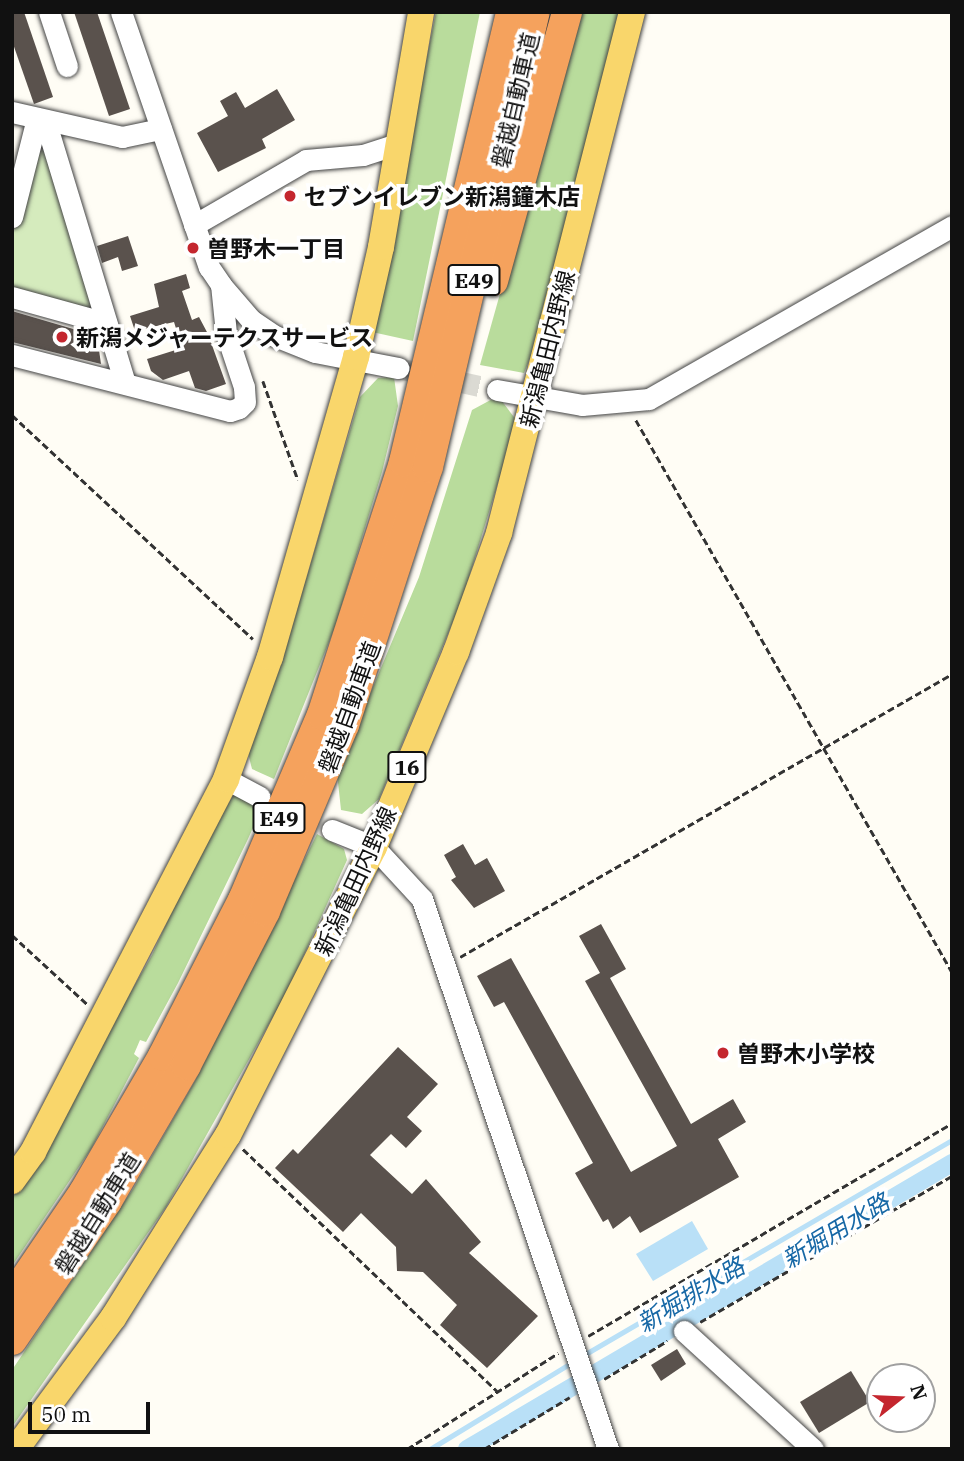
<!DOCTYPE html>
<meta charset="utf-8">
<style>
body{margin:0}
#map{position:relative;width:964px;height:1461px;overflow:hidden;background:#fffdf5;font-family:"IBM Plex Serif","Noto Sans JP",serif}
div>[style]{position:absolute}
.green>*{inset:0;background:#d5ebbd}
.forest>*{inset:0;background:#b9dc9c}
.water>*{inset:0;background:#b9e0f7}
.stream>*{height:5px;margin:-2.5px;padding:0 2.5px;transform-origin:2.5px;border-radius:2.5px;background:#b9e0f7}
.canal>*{height:18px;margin:-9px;padding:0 9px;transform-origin:9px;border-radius:9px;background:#b9e0f7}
.building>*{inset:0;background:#5a524d}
.minor-tunnel>*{height:21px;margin-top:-10.5px;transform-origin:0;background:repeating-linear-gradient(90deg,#dbdad3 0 21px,transparent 0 31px)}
.path>*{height:2.5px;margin-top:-1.25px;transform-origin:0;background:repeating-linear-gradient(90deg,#333 0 7px,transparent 0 10.5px)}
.roads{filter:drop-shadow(0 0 2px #444) drop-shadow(0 0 2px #444)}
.minor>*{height:21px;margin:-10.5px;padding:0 10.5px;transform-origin:10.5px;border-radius:10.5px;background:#fff}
.major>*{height:26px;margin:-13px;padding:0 13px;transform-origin:13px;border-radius:13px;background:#f9d66b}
.highway>*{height:30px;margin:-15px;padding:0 15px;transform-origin:15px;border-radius:15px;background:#f5a25d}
.dots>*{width:19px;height:19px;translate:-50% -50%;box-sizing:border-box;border:4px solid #fff;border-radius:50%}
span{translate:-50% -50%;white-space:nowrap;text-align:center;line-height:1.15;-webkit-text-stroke:7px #fff;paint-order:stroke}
.shield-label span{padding:2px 5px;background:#fff;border:2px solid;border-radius:5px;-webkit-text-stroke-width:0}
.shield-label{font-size:21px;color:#111;font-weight:700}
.street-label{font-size:23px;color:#111}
.poi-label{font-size:23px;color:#111;font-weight:700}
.left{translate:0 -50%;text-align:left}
.water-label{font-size:24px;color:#1768a6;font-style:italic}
.frame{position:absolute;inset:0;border:14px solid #111;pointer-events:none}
.north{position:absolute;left:866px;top:1363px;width:70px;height:70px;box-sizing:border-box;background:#fff;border:2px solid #a0a0a0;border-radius:50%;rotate:72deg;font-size:19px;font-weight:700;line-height:28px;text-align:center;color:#111}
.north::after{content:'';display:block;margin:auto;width:24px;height:32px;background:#c4262e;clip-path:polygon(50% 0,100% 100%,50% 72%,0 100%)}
.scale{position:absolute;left:28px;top:1402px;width:122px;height:32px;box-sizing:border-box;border:4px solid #111;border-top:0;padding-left:9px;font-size:21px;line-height:24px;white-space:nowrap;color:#111;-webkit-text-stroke:5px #fff;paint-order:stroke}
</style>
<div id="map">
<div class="green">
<div style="clip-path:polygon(34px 150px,45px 150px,94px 310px,12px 289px,12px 239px)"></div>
</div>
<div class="forest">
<div style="clip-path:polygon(436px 12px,480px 12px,413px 341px,372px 332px)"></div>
<div style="clip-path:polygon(579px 12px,623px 12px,539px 337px,524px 373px,480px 365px)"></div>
<div style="clip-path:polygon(394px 377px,398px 406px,382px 472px,335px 627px,274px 779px,252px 769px,246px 745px,307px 576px,360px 397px,378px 378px)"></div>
<div style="clip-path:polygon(498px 396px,517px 421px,462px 600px,379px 799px,362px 814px,341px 810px,337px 773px,419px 577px,472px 410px)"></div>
<div style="clip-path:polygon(235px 794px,263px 805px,248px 839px,178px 983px,146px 1042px,140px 1040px,134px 1054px,139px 1058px,91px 1149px,12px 1266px,12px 1199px,152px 955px,213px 821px)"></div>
<div style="clip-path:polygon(317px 834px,344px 849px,347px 860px,288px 990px,166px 1207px,12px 1427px,12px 1370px,133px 1189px,195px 1081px)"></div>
</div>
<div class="water">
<div style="clip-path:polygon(692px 1221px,708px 1249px,653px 1281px,636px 1254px)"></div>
</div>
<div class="stream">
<div style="left:582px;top:1356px;width:428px;rotate:-30.3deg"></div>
<div style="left:430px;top:1449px;width:169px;rotate:-31.4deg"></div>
</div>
<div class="canal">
<div style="left:467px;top:1449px;width:563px;rotate:-30.53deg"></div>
</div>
<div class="building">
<div style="clip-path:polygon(12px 12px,24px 12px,53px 97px,34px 104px,12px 41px)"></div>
<div style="clip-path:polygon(74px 12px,97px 12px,130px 109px,109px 116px)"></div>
<div style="clip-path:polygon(277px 89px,295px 120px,262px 139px,266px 148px,218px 172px,197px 133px,228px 116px,220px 101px,236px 92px,245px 108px)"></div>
<div style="clip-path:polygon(128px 236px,138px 266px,122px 271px,118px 257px,102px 263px,97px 246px)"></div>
<div style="clip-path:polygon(186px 274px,190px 288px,182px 291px,192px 320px,199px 317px,208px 334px,226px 384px,206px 391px,195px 388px,189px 371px,163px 380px,151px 371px,147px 359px,182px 348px,174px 322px,135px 331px,130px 316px,159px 307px,154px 284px)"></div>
<div style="clip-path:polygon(12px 311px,97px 336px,101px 364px,12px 342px)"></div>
<div style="clip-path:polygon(463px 844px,475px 865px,487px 858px,505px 891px,474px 908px,451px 880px,456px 877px,444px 855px)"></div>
<div style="clip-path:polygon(601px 924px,626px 969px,610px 978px,691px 1124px,733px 1099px,746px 1122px,718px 1139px,739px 1177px,640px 1233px,630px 1216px,613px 1229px,608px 1219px,603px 1222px,575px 1173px,593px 1163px,504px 1002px,494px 1007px,477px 976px,511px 958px,631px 1172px,677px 1146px,585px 981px,600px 973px,579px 936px)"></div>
<div style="clip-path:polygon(398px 1047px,438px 1084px,407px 1117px,422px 1131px,406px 1148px,391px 1134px,370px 1155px,412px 1194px,426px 1179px,481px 1242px,469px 1253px,538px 1316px,487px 1368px,440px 1325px,457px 1305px,423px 1272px,397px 1271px,396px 1247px,361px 1213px,343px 1232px,275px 1168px,293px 1149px,298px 1154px)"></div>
<div style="clip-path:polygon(677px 1349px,686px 1364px,661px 1381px,651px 1365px)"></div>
<div style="clip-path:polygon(851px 1371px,870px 1402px,819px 1433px,800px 1402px)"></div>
</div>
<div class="minor-tunnel">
<div style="left:398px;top:368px;width:101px;rotate:12.5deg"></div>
</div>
<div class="path">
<div style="left:263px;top:381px;width:105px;rotate:70.5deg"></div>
<div style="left:12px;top:415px;width:329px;rotate:42.9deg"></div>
<div style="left:636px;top:420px;width:636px;rotate:60.21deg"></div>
<div style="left:12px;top:935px;width:102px;rotate:42.6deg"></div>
<div style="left:460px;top:957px;width:568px;rotate:-29.91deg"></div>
<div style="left:243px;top:1149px;width:351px;rotate:43.6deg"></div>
<div style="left:700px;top:1322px;width:291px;rotate:-30.1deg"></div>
<div style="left:588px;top:1336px;width:422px;rotate:-30.3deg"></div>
<div style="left:604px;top:1379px;width:74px;rotate:-31.1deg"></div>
<div style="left:407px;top:1449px;width:179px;rotate:-32.4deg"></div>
<div style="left:484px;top:1449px;width:100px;rotate:-31.2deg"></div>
</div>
<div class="roads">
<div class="minor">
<div style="left:49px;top:12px;width:57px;rotate:71.6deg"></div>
<div style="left:121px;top:12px;width:270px;rotate:71deg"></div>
<div style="left:209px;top:267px;width:22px;rotate:56deg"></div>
<div style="left:221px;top:285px;width:46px;rotate:49.4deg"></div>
<div style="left:251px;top:320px;width:29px;rotate:34deg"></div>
<div style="left:275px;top:336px;width:43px;rotate:21.8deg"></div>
<div style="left:315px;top:352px;width:85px;rotate:10.9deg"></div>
<div style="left:12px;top:112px;width:113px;rotate:12.8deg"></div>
<div style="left:122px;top:137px;width:40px;rotate:-12deg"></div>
<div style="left:45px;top:120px;width:275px;rotate:73.1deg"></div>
<div style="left:12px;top:217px;width:102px;rotate:-75.8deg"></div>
<div style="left:194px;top:225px;width:129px;rotate:-30.1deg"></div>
<div style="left:306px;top:160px;width:57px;rotate:-5deg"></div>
<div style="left:363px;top:155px;width:39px;rotate:-18deg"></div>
<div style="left:12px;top:297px;width:98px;rotate:15.5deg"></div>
<div style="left:12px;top:355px;width:225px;rotate:14.4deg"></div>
<div style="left:230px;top:411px;width:9px;rotate:-18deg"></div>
<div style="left:239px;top:408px;width:8px;rotate:-45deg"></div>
<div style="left:245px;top:402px;width:15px;rotate:-94deg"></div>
<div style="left:244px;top:387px;width:57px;rotate:-108.4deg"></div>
<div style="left:226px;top:333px;width:48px;rotate:-95.9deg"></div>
<div style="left:497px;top:390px;width:86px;rotate:10deg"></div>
<div style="left:582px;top:405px;width:67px;rotate:-5.1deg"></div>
<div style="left:649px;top:399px;width:349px;rotate:-29.7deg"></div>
<div style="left:226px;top:779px;width:38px;rotate:28deg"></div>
<div style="left:332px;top:830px;width:45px;rotate:22deg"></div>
<div style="left:374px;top:847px;width:71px;rotate:47.3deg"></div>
<div style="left:422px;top:899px;width:581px;rotate:71.32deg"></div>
<div style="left:684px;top:1331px;width:175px;rotate:42.5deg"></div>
</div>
<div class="major">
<div style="left:12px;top:1181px;width:36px;rotate:-54deg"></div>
<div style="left:33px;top:1152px;width:420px;rotate:-62.6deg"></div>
<div style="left:226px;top:779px;width:130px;rotate:-70.2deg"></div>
<div style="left:270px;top:657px;width:312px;rotate:-74deg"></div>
<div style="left:356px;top:357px;width:113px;rotate:-77.2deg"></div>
<div style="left:381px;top:247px;width:238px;rotate:-80.3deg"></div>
<div style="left:16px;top:1449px;width:163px;rotate:-53.5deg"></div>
<div style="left:113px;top:1318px;width:216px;rotate:-57.9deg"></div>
<div style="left:228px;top:1135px;width:323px;rotate:-63.1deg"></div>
<div style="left:374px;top:847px;width:212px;rotate:-67.2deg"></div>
<div style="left:456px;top:652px;width:127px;rotate:-70.1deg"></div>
<div style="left:499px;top:533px;width:538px;rotate:-75.68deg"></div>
</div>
<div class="highway">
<div style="left:493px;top:281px;width:279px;rotate:-74.6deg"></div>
<div style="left:12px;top:1298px;width:128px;rotate:-55.8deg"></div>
<div style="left:84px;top:1192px;width:157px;rotate:-59.8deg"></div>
<div style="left:163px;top:1056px;width:175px;rotate:-62.9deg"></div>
<div style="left:243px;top:900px;width:201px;rotate:-66.9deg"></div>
<div style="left:322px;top:715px;width:266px;rotate:-72deg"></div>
<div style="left:404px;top:462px;width:463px;rotate:-76.6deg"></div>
<div style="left:12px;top:1340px;width:168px;rotate:-55.6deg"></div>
<div style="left:107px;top:1201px;width:157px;rotate:-59.8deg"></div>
<div style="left:186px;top:1065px;width:173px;rotate:-62.8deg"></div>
<div style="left:265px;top:911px;width:202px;rotate:-67deg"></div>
<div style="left:344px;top:725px;width:271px;rotate:-72deg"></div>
<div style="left:428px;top:467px;width:467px;rotate:-76.8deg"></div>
</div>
</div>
<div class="dots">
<div style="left:290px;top:196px;background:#c4262e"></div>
<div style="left:193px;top:248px;background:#c4262e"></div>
<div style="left:62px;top:337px;background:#c4262e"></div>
<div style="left:723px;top:1053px;background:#c4262e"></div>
</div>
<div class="shield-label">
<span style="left:474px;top:280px">E49</span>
<span style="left:407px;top:767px">16</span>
<span style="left:279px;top:818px">E49</span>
</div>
<div class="street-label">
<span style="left:515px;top:100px;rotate:-77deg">磐越自動車道</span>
<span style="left:547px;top:349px;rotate:-76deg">新潟亀田内野線</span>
<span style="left:349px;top:707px;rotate:-70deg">磐越自動車道</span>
<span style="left:355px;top:881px;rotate:-65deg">新潟亀田内野線</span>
<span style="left:97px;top:1213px;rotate:-58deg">磐越自動車道</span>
</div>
<div class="poi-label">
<span class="left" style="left:304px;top:196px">セブンイレブン新潟鐘木店</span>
<span class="left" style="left:207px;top:248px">曽野木一丁目</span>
<span class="left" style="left:76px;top:337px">新潟メジャーテクスサービス</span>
<span class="left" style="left:737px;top:1053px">曽野木小学校</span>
</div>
<div class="water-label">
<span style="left:836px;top:1231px;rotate:-31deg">新堀用水路</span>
<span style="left:691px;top:1295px;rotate:-31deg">新堀排水路</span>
</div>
<div class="frame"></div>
<div class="north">N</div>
<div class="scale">50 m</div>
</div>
